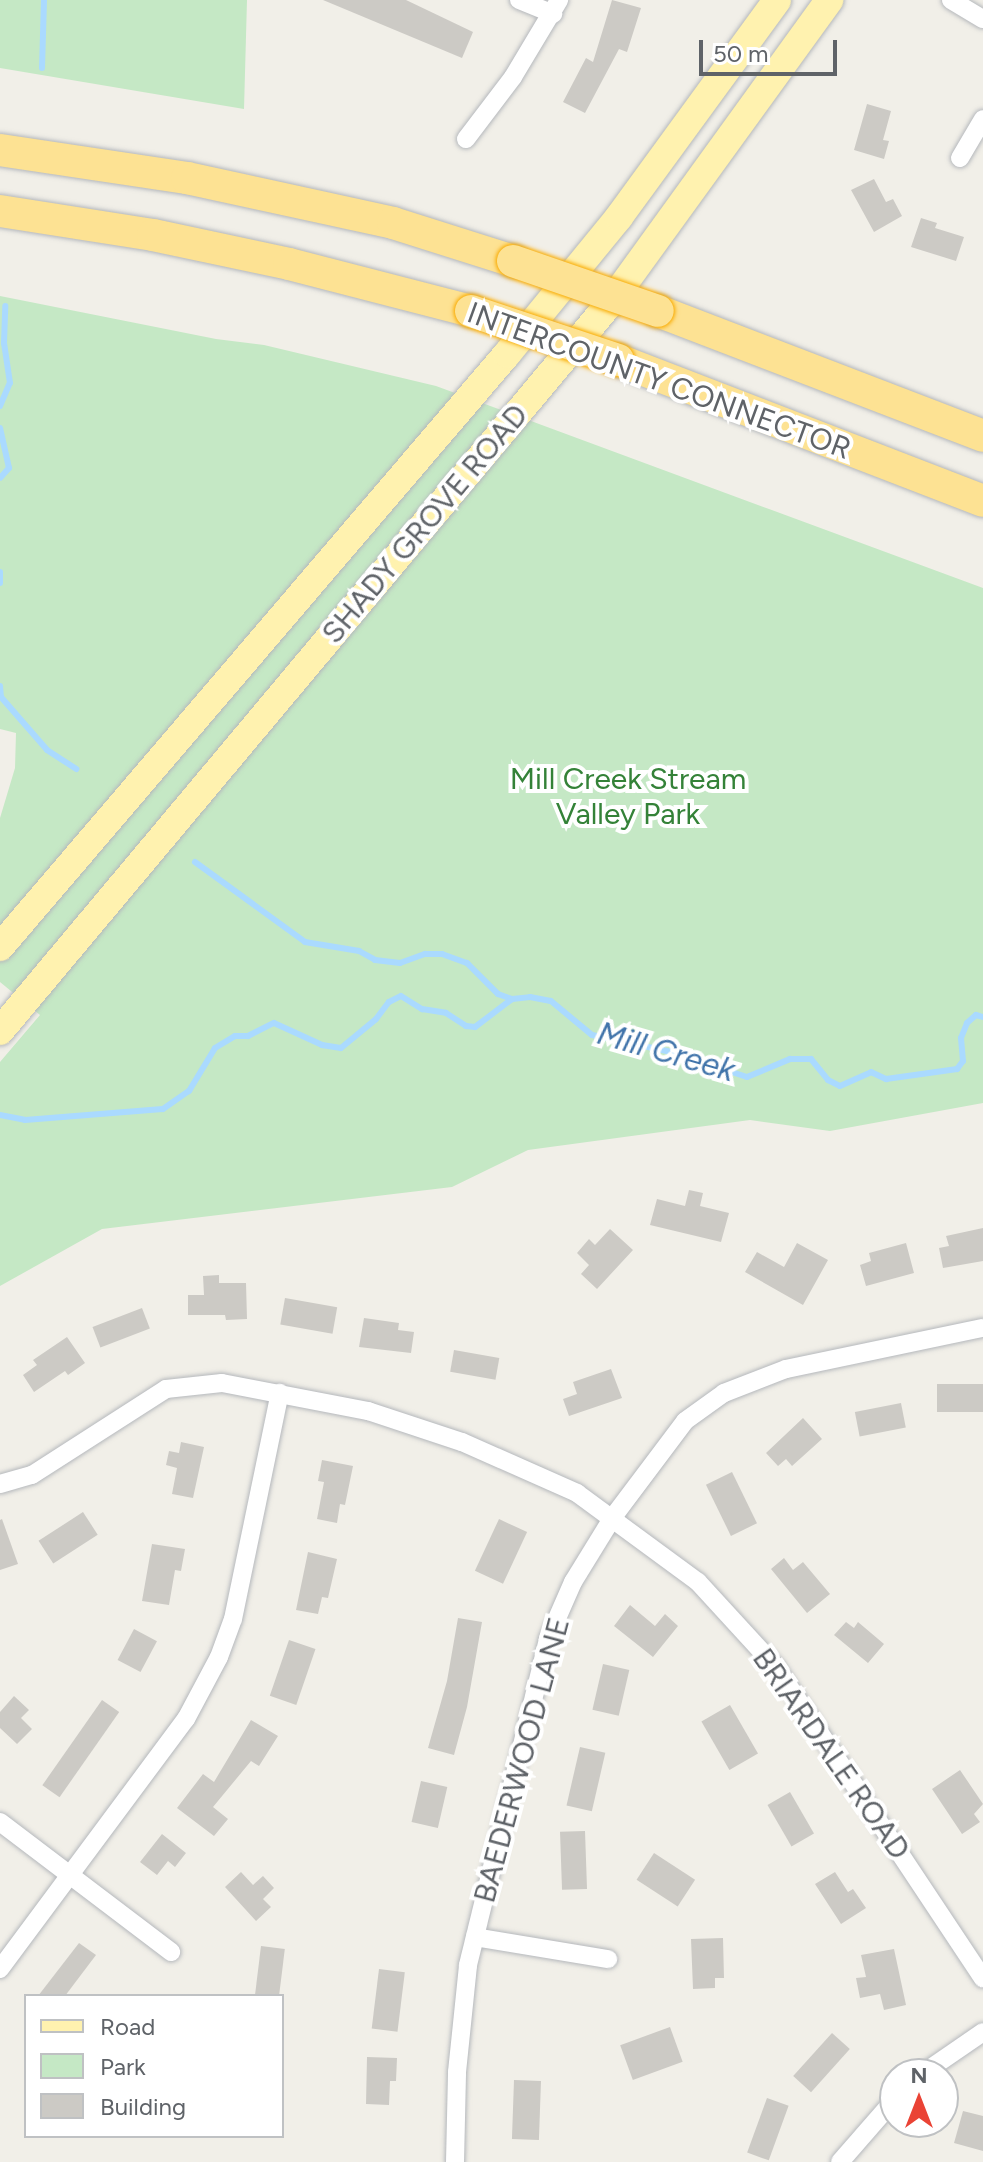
<!DOCTYPE html>
<style>
body{margin:0}
#map{position:relative;width:983px;height:2162px;overflow:hidden;background:#f1efe8;font-family:Figtree,sans-serif}
div>[style]{position:absolute}
[style*='--x']{left:calc(var(--x)*1px);top:calc(var(--y)*1px);width:calc(var(--w)*1px);rotate:calc(var(--a)*1deg)}
.green>*{inset:0;background:#c5e8c5}
.stream>*{height:6px;margin:-3px;padding:0 3px;transform-origin:3px;border-radius:3px;background:#aadaff}
.building>*{inset:0;background:#cccac5;transform-origin:0 0}
.roads{filter:drop-shadow(0 0 2px #b5b8bc) drop-shadow(0 0 2px #b5b8bc)}
.street>*{height:18px;margin:-9px;padding:0 9px;transform-origin:9px;border-radius:9px;background:#fff}
.primary>*{height:28px;margin:-14px;padding:0 14px;transform-origin:14px;border-radius:14px;background:#fff2af}
.highway>*{height:32px;margin:-16px;padding:0 16px;transform-origin:16px;border-radius:16px;background:#fde293}
.bridges{filter:drop-shadow(0 0 2px #f9ab00) drop-shadow(0 0 2px #f9ab00)}
.highway-bridge>*{height:32px;margin:-16px;padding:0 16px;transform-origin:16px;border-radius:16px;background:#fde293}
span{translate:-50% -50%;white-space:nowrap;text-align:center;line-height:1.15;-webkit-text-stroke:8px #fff;paint-order:stroke}
.street-label{font-size:30px;color:#5f6368}
.park-label{font-size:30px;color:#348238}
.water-label{font-size:32px;color:#4174aa;font-style:italic}
.legend{position:absolute;left:24px;top:1994px;width:260px;height:144px;box-sizing:border-box;background:#fff;border:2px solid #bfc1c3;margin:0;padding:10px 14px;list-style:none;font-size:24px;color:#5f6368}
.legend li{display:flex;align-items:center;gap:16px;height:40px}
.legend b{width:40px;border:2px solid #bfc1c3}
.north{position:absolute;left:879px;top:2058px;width:80px;height:80px;box-sizing:border-box;background:#fff;border:2px solid #bfc1c3;border-radius:50%;rotate:0deg;font-size:22px;font-weight:700;line-height:32px;text-align:center;color:#5f6368}
.north::after{content:'';display:block;margin:auto;width:28px;height:36px;background:#ea4335;clip-path:polygon(50% 0,100% 100%,50% 72%,0 100%)}
.scale{position:absolute;left:699px;top:40px;width:138px;height:36px;box-sizing:border-box;border:4px solid #5f6368;border-top:0;padding-left:10px;font-size:24px;line-height:28px;white-space:nowrap;color:#5f6368;-webkit-text-stroke:6px #fff;paint-order:stroke}
</style>
<div id="map">
<div class="green">
<div style="clip-path:polygon(0 0,247px 0,244px 109px,0 68px)"></div>
<div style="clip-path:polygon(0 296px,216px 339px,264px 345px,436px 386px,983px 588px,983px 1103px,830px 1131px,750px 1120px,528px 1150px,452px 1187px,102px 1229px,0 1286px,0 1062px,40px 1015px,0 982px,0 818px,15px 768px,16px 733px,0 729px)"></div>
</div>
<div class="stream">
<div style="--x:42;--y:68;--w:68;--a:-88.3"></div>
<div style="--x:0;--y:406;--w:25;--a:-67"></div>
<div style="--x:10;--y:383;--w:40;--a:-98.5"></div>
<div style="--x:4;--y:343;--w:37;--a:-88"></div>
<div style="--x:0;--y:428;--w:41;--a:77.3"></div>
<div style="--x:9;--y:468;--w:13;--a:132"></div>
<div style="--x:0;--y:572;--w:11;--a:90"></div>
<div style="--x:0;--y:686;--w:11;--a:85"></div>
<div style="--x:1;--y:697;--w:70;--a:49"></div>
<div style="--x:47;--y:750;--w:35;--a:33"></div>
<div style="--x:195;--y:862;--w:136;--a:36"></div>
<div style="--x:305;--y:942;--w:55;--a:9.5"></div>
<div style="--x:359;--y:951;--w:18;--a:29"></div>
<div style="--x:375;--y:960;--w:25;--a:7"></div>
<div style="--x:400;--y:963;--w:27;--a:-20"></div>
<div style="--x:425;--y:954;--w:17;--a:0"></div>
<div style="--x:442;--y:954;--w:27;--a:20"></div>
<div style="--x:467;--y:963;--w:44;--a:45"></div>
<div style="--x:498;--y:994;--w:15;--a:20"></div>
<div style="--x:512;--y:999;--w:18;--a:-6"></div>
<div style="--x:530;--y:997;--w:21;--a:11"></div>
<div style="--x:551;--y:1001;--w:53;--a:39.7"></div>
<div style="--x:592;--y:1035;--w:81;--a:12.1"></div>
<div style="--x:671;--y:1052;--w:80;--a:18.2"></div>
<div style="--x:747;--y:1077;--w:47;--a:-22.7"></div>
<div style="--x:790;--y:1059;--w:21;--a:0"></div>
<div style="--x:811;--y:1059;--w:27;--a:51"></div>
<div style="--x:828;--y:1080;--w:13;--a:27"></div>
<div style="--x:840;--y:1086;--w:34;--a:-24"></div>
<div style="--x:871;--y:1072;--w:17;--a:25"></div>
<div style="--x:886;--y:1079;--w:72;--a:-8"></div>
<div style="--x:957;--y:1069;--w:10;--a:-53"></div>
<div style="--x:963;--y:1061;--w:23;--a:-95"></div>
<div style="--x:961;--y:1038;--w:16;--a:-68"></div>
<div style="--x:967;--y:1023;--w:12;--a:-42"></div>
<div style="--x:976;--y:1015;--w:7;--a:16"></div>
<div style="--x:0;--y:1115;--w:25;--a:11"></div>
<div style="--x:25;--y:1120;--w:138;--a:-4.6"></div>
<div style="--x:163;--y:1109;--w:32;--a:-35"></div>
<div style="--x:189;--y:1091;--w:50;--a:-58.8"></div>
<div style="--x:215;--y:1048;--w:23;--a:-31"></div>
<div style="--x:235;--y:1036;--w:13;--a:0"></div>
<div style="--x:248;--y:1036;--w:29;--a:-27"></div>
<div style="--x:274;--y:1023;--w:53;--a:24.6"></div>
<div style="--x:322;--y:1045;--w:19;--a:9"></div>
<div style="--x:341;--y:1048;--w:45;--a:-39.6"></div>
<div style="--x:376;--y:1019;--w:21;--a:-53"></div>
<div style="--x:389;--y:1002;--w:13;--a:-27"></div>
<div style="--x:401;--y:996;--w:25;--a:32"></div>
<div style="--x:422;--y:1009;--w:24;--a:9"></div>
<div style="--x:446;--y:1013;--w:24;--a:33"></div>
<div style="--x:466;--y:1026;--w:9;--a:6"></div>
<div style="--x:475;--y:1027;--w:46;--a:-37.1"></div>
</div>
<div class="building">
<div style="clip-path:polygon(323px 0,406px 0,473px 32px,462px 58px)"></div>
<div style="clip-path:polygon(612px 0,641px 8px,627px 52px,619px 49px,585px 113px,563px 102px,586px 58px,593px 62px)"></div>
<div style="clip-path:polygon(867px 104px,891px 111px,883px 140px,889px 141px,884px 159px,854px 150px)"></div>
<div style="clip-path:polygon(874px 179px,886px 202px,893px 199px,902px 216px,874px 232px,851px 190px)"></div>
<div style="clip-path:polygon(921px 218px,937px 223px,935px 228px,964px 237px,956px 261px,911px 247px)"></div>
<div style="clip-path:polygon(689px 1190px,703px 1193px,700px 1206px,729px 1213px,721px 1242px,650px 1225px,657px 1199px,685px 1206px)"></div>
<div style="clip-path:polygon(983px 1228px,983px 1261px,943px 1268px,939px 1248px,949px 1246px,946px 1236px)"></div>
<div style="clip-path:polygon(610px 1229px,633px 1250px,597px 1289px,581px 1274px,589px 1265px,577px 1253px,589px 1239px,595px 1245px)"></div>
<div style="clip-path:polygon(797px 1243px,828px 1260px,803px 1305px,745px 1272px,757px 1252px,784px 1267px)"></div>
<div style="clip-path:polygon(906px 1243px,914px 1273px,866px 1286px,860px 1265px,871px 1261px,869px 1253px)"></div>
<div style="clip-path:polygon(219px 1275px,219px 1283px,246px 1283px,247px 1319px,226px 1320px,225px 1315px,188px 1315px,188px 1295px,204px 1295px,203px 1276px)"></div>
<div style="left:285px;top:1298px;width:53px;height:27px;rotate:10deg"></div>
<div style="left:142px;top:1308px;width:22px;height:53px;rotate:69deg"></div>
<div style="clip-path:polygon(364px 1318px,399px 1323px,398px 1330px,414px 1332px,411px 1353px,359px 1347px)"></div>
<div style="clip-path:polygon(67px 1337px,85px 1363px,68px 1375px,65px 1371px,34px 1392px,23px 1375px,37px 1365px,33px 1360px)"></div>
<div style="left:454px;top:1350px;width:46px;height:22px;rotate:10deg"></div>
<div style="clip-path:polygon(611px 1369px,622px 1398px,569px 1416px,563px 1399px,577px 1394px,573px 1382px)"></div>
<div style="left:983px;top:1384px;width:28px;height:46px;rotate:90deg"></div>
<div style="left:901px;top:1403px;width:25px;height:47px;rotate:79deg"></div>
<div style="clip-path:polygon(803px 1418px,822px 1439px,792px 1466px,786px 1459px,778px 1466px,766px 1453px)"></div>
<div style="clip-path:polygon(181px 1442px,204px 1447px,193px 1498px,172px 1494px,177px 1468px,166px 1465px,169px 1451px,179px 1453px)"></div>
<div style="clip-path:polygon(322px 1460px,353px 1466px,345px 1505px,340px 1504px,337px 1523px,317px 1519px,324px 1482px,318px 1481px)"></div>
<div style="left:732px;top:1472px;width:57px;height:29px;rotate:64deg"></div>
<div style="left:83px;top:1512px;width:27px;height:53px;rotate:57deg"></div>
<div style="clip-path:polygon(2px 1519px,18px 1564px,0 1570px,0 1520px)"></div>
<div style="left:499px;top:1519px;width:31px;height:57px;rotate:25deg"></div>
<div style="clip-path:polygon(152px 1544px,185px 1549px,181px 1571px,175px 1570px,169px 1605px,142px 1601px)"></div>
<div style="clip-path:polygon(308px 1552px,337px 1559px,328px 1598px,322px 1597px,318px 1614px,296px 1610px)"></div>
<div style="clip-path:polygon(784px 1558px,793px 1570px,803px 1562px,830px 1594px,807px 1613px,771px 1569px)"></div>
<div style="clip-path:polygon(630px 1605px,655px 1626px,665px 1614px,678px 1626px,653px 1657px,614px 1626px)"></div>
<div style="clip-path:polygon(458px 1618px,482px 1622px,467px 1707px,454px 1755px,428px 1748px,447px 1681px)"></div>
<div style="clip-path:polygon(846px 1622px,854px 1628px,858px 1622px,884px 1644px,868px 1663px,834px 1635px)"></div>
<div style="left:134px;top:1629px;width:26px;height:35px;rotate:28deg"></div>
<div style="left:289px;top:1640px;width:28px;height:59px;rotate:19deg"></div>
<div style="left:603px;top:1664px;width:27px;height:47px;rotate:13deg"></div>
<div style="clip-path:polygon(14px 1696px,29px 1710px,21px 1718px,32px 1729px,17px 1744px,0 1728px,0 1712px)"></div>
<div style="left:102px;top:1700px;width:21px;height:104px;rotate:35deg"></div>
<div style="left:730px;top:1705px;width:56px;height:33px;rotate:60deg"></div>
<div style="clip-path:polygon(251px 1720px,278px 1736px,259px 1766px,251px 1761px,213px 1807px,228px 1819px,214px 1836px,177px 1808px,203px 1774px,214px 1782px)"></div>
<div style="left:580px;top:1747px;width:26px;height:60px;rotate:13deg"></div>
<div style="clip-path:polygon(960px 1770px,983px 1804px,974px 1814px,980px 1822px,962px 1834px,932px 1789px)"></div>
<div style="left:421px;top:1781px;width:27px;height:42px;rotate:13deg"></div>
<div style="left:790px;top:1792px;width:48px;height:26px;rotate:60deg"></div>
<div style="left:585px;top:1831px;width:58px;height:25px;rotate:88deg"></div>
<div style="clip-path:polygon(162px 1834px,186px 1853px,175px 1867px,168px 1861px,157px 1875px,140px 1862px)"></div>
<div style="left:654px;top:1853px;width:49px;height:32px;rotate:33deg"></div>
<div style="clip-path:polygon(241px 1872px,253px 1885px,263px 1876px,274px 1888px,263px 1899px,271px 1907px,256px 1921px,225px 1887px)"></div>
<div style="clip-path:polygon(835px 1872px,848px 1892px,853px 1889px,866px 1908px,841px 1924px,815px 1884px)"></div>
<div style="clip-path:polygon(723px 1938px,724px 1978px,715px 1978px,715px 1988px,693px 1989px,691px 1939px)"></div>
<div style="clip-path:polygon(79px 1943px,96px 1955px,65px 1996px,38px 1996px)"></div>
<div style="left:261px;top:1946px;width:24px;height:50px;rotate:7deg"></div>
<div style="clip-path:polygon(894px 1949px,906px 2005px,884px 2010px,880px 1994px,860px 1998px,856px 1978px,866px 1977px,861px 1955px)"></div>
<div style="left:379px;top:1969px;width:26px;height:60px;rotate:7deg"></div>
<div style="left:670px;top:2027px;width:37px;height:53px;rotate:70deg"></div>
<div style="left:832px;top:2033px;width:24px;height:58px;rotate:42deg"></div>
<div style="clip-path:polygon(367px 2057px,397px 2058px,396px 2081px,390px 2081px,389px 2105px,366px 2104px)"></div>
<div style="left:514px;top:2080px;width:27px;height:59px;rotate:2deg"></div>
<div style="left:767px;top:2098px;width:23px;height:58px;rotate:20deg"></div>
<div style="clip-path:polygon(963px 2111px,983px 2116px,983px 2151px,954px 2143px)"></div>
</div>
<div class="roads">
<div class="street">
<div style="--x:519;--y:0;--w:37;--a:22"></div>
<div style="--x:951;--y:0;--w:37;--a:31"></div>
<div style="--x:466;--y:139;--w:78;--a:-52.8"></div>
<div style="--x:513;--y:77;--w:90;--a:-59.1"></div>
<div style="--x:960;--y:158;--w:45;--a:-59.5"></div>
<div style="--x:0;--y:1484;--w:33;--a:-16"></div>
<div style="--x:32;--y:1475;--w:159;--a:-32.7"></div>
<div style="--x:166;--y:1389;--w:56;--a:-6.1"></div>
<div style="--x:222;--y:1383;--w:149;--a:10.9"></div>
<div style="--x:368;--y:1411;--w:99;--a:18.3"></div>
<div style="--x:462;--y:1442;--w:126;--a:23.9"></div>
<div style="--x:577;--y:1493;--w:150;--a:36.3"></div>
<div style="--x:698;--y:1582;--w:115;--a:47.5"></div>
<div style="--x:776;--y:1667;--w:374;--a:56.4"></div>
<div style="--x:0;--y:1822;--w:215;--a:37.2"></div>
<div style="--x:475;--y:1937;--w:135;--a:9.4"></div>
<div style="--x:0;--y:1969;--w:312;--a:-53.4"></div>
<div style="--x:186;--y:1719;--w:70;--a:-62"></div>
<div style="--x:219;--y:1657;--w:40;--a:-69.8"></div>
<div style="--x:233;--y:1619;--w:231;--a:-78.3"></div>
<div style="--x:922;--y:2074;--w:74;--a:-34.5"></div>
<div style="--x:455;--y:2162;--w:90;--a:-88.7"></div>
<div style="--x:457;--y:2072;--w:108;--a:-84.1"></div>
<div style="--x:468;--y:1965;--w:336;--a:-76.2"></div>
<div style="--x:548;--y:1639;--w:62;--a:-66.3"></div>
<div style="--x:573;--y:1582;--w:76;--a:-58.4"></div>
<div style="--x:613;--y:1517;--w:120;--a:-53.1"></div>
<div style="--x:685;--y:1421;--w:48;--a:-35.7"></div>
<div style="--x:724;--y:1393;--w:66;--a:-21.2"></div>
<div style="--x:786;--y:1369;--w:201;--a:-11.8"></div>
<div style="--x:840;--y:2162;--w:84;--a:-48.9"></div>
</div>
<div class="primary">
<div style="--x:0;--y:947;--w:780;--a:-49.47"></div>
<div style="--x:507;--y:354;--w:177;--a:-50.7"></div>
<div style="--x:619;--y:217;--w:268;--a:-53.9"></div>
<div style="--x:0;--y:1031;--w:950;--a:-50.04"></div>
<div style="--x:610;--y:303;--w:374;--a:-54.1"></div>
</div>
<div class="highway">
<div style="--x:0;--y:150;--w:189;--a:8.5"></div>
<div style="--x:187;--y:178;--w:211;--a:12.3"></div>
<div style="--x:393;--y:223;--w:126;--a:17.6"></div>
<div style="--x:0;--y:211;--w:155;--a:8.9"></div>
<div style="--x:153;--y:235;--w:139;--a:12"></div>
<div style="--x:289;--y:264;--w:188;--a:14.5"></div>
<div style="--x:658;--y:311;--w:348;--a:21"></div>
<div style="--x:618;--y:360;--w:391;--a:21.1"></div>
</div>
</div>
<div class="bridges">
<div class="highway-bridge">
<div style="--x:513;--y:261;--w:153;--a:19"></div>
<div style="--x:471;--y:311;--w:155;--a:18.4"></div>
</div>
</div>
<div class="street-label">
<span style="left:659px;top:381px;rotate:20deg">INTERCOUNTY CONNECTOR</span>
<span style="left:425px;top:524px;rotate:-50deg">SHADY GROVE ROAD</span>
<span style="left:831px;top:1754px;rotate:55deg">BRIARDALE ROAD</span>
<span style="left:522px;top:1760px;rotate:-75deg">BAEDERWOOD LANE</span>
</div>
<div class="park-label">
<span style="left:628px;top:796px">Mill Creek Stream<br>Valley Park</span>
</div>
<div class="water-label">
<span style="left:666px;top:1052px;rotate:16deg">Mill Creek</span>
</div>
<ul class="legend">
<li><b style="height:10px;background:#fff2af"></b>Road</li>
<li><b style="height:22px;background:#c5e8c5"></b>Park</li>
<li><b style="height:22px;background:#cccac5"></b>Building</li>
</ul>
<div class="north">N</div>
<div class="scale">50 m</div>
</div>
